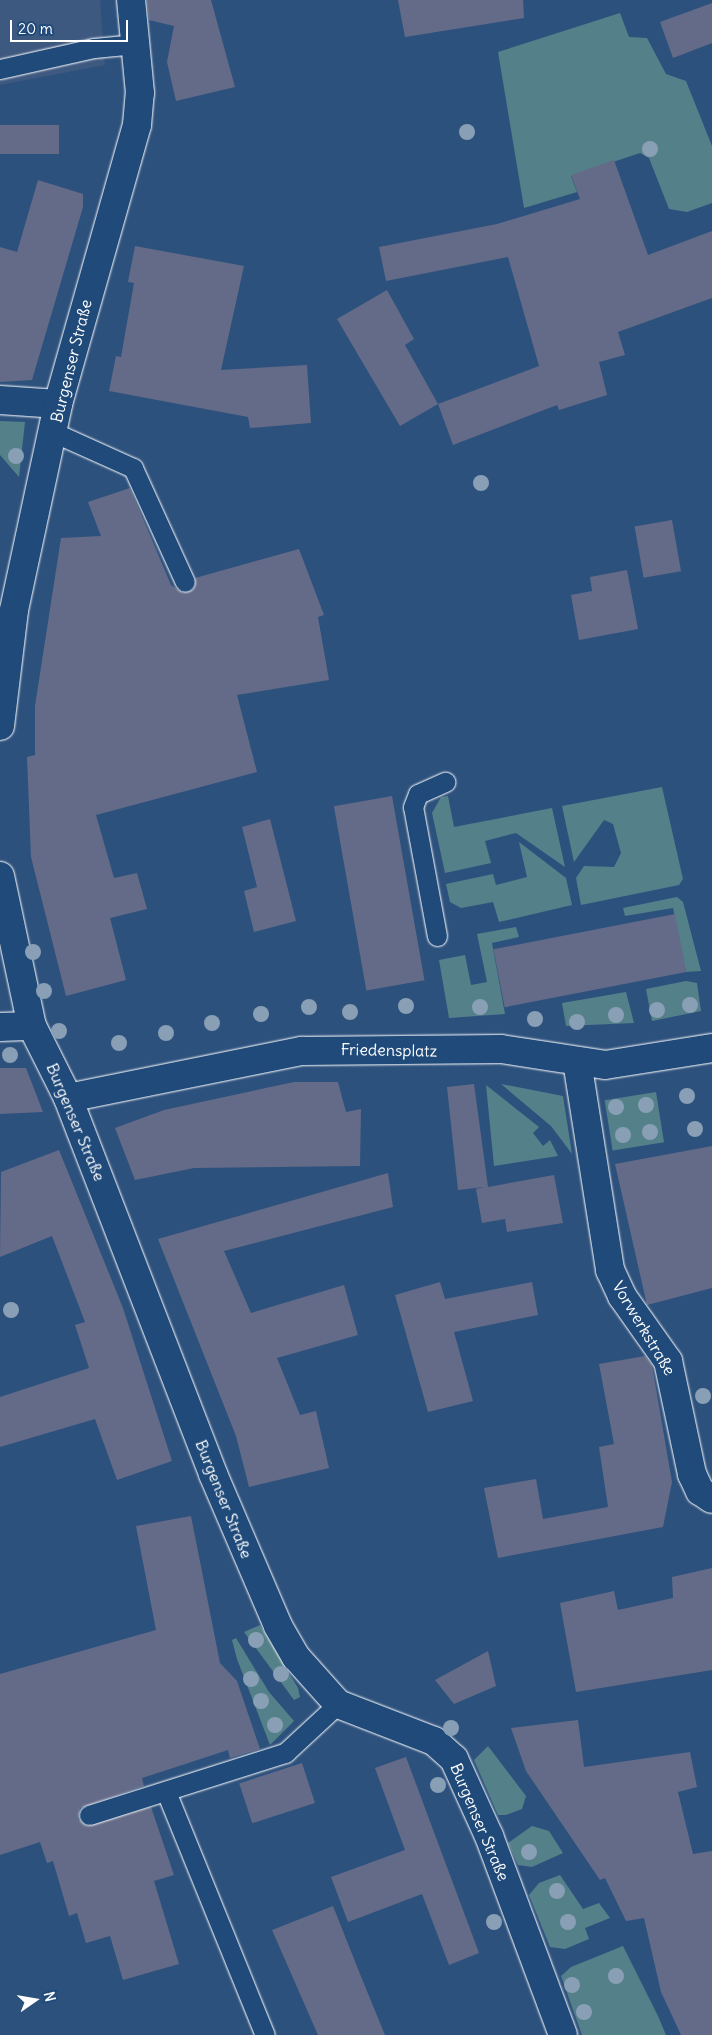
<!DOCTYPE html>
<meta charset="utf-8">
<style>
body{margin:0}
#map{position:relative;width:712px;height:2035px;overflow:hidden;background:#2d517d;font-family:Delius,sans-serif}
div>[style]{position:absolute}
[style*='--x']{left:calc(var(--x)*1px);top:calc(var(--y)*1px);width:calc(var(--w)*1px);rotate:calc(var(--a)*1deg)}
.built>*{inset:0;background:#3e5980}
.green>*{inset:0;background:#548089;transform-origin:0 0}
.building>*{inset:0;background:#646b88;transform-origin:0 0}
.roads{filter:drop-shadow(0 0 1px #fff) drop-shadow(0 0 1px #fff)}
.service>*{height:19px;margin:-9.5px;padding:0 9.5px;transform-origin:9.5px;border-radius:9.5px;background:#1f4a7a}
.minor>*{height:28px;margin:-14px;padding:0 14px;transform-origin:14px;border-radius:14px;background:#1f4a7a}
.trees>*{width:16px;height:16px;margin:-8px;border-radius:50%;background:#899fb5}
span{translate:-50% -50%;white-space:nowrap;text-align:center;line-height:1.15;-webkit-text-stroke:4.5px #1f4a7a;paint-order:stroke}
.street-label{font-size:16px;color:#fff}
.north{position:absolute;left:10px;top:1975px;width:50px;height:50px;-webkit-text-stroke:4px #1f4a7a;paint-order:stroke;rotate:77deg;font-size:14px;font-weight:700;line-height:20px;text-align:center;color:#fff}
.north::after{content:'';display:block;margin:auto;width:18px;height:22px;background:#fff;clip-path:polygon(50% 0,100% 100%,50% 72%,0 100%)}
.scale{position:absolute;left:10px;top:20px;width:118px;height:22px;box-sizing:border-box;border:2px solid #fff;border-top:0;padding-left:6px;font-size:15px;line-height:18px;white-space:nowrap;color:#fff;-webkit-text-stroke:4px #1f4a7a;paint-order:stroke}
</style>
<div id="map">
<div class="built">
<div style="clip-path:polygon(0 0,100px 0,105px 65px,0 85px)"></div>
</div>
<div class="green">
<div style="clip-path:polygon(620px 13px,629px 37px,647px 38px,666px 74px,686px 81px,712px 146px,712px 203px,687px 212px,669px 209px,649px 158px,640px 153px,571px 176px,577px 192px,524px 208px,498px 52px)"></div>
<div style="clip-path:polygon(0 421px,25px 422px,19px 477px,0 455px)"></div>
<div style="clip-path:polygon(662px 787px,683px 879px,679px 885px,581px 905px,576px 878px,584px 866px,614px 867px,621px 853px,613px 824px,604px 820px,574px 862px,562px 806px)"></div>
<div style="clip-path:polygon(448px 796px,454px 827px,552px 808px,565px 867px,516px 833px,485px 841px,491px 863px,445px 873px,432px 813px,441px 797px)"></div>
<div style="clip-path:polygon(519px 842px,566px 878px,572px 905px,499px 922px,493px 902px,461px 908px,450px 902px,446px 884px,493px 874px,496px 885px,527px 877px)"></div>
<div style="clip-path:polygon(677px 897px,683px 902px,701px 971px,686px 972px,673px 908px,625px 916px,623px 908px)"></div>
<div style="clip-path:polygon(516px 927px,519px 937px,492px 943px,505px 1014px,449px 1018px,439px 960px,465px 955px,471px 985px,487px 982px,477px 934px)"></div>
<div style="clip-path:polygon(686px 981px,697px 983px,701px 1011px,652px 1021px,646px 989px)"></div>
<div style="clip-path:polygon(626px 992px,634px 1023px,566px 1026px,562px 1003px)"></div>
<div style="clip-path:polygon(501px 1084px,563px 1096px,572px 1154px,551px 1126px)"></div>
<div style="clip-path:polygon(486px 1085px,539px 1127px,533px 1133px,543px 1146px,550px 1140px,558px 1156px,494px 1166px)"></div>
<div style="left:656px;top:1092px;width:51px;height:52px;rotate:81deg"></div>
<div style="clip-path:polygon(260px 1625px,298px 1688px,300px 1697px,294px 1700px,244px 1632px)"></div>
<div style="clip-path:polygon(236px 1638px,269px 1692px,294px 1721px,270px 1745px,237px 1659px,232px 1640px)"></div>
<div style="clip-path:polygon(488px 1746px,526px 1796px,522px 1809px,506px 1815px,498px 1815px,474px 1760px)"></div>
<div style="clip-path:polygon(532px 1826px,549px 1831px,563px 1853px,532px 1867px,518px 1865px,508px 1843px)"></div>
<div style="clip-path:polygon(560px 1875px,583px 1909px,599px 1903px,610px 1918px,585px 1928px,589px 1939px,565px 1949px,550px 1947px,529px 1895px,539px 1883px)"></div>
<div style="clip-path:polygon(623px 1946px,658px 2016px,666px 2035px,582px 2035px,561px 1976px,571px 1967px)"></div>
</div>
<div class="building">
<div style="clip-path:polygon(147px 0,211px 0,235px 87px,176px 101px,167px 62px,174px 26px,149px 20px)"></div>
<div style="clip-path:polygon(398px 0,523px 0,524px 18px,405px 37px)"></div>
<div style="clip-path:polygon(712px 3px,712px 43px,673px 58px,660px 22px)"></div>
<div style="left:0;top:125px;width:59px;height:29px"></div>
<div style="clip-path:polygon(614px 160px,648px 255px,712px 231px,712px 298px,618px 332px,625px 355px,599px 362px,607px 395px,559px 410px,557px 405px,453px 445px,438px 404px,539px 366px,508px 257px,386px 281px,379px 247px,497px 224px,580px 199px,571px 175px)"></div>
<div style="clip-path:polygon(38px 180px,83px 194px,83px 207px,32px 380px,0 382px,0 247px,17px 252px)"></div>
<div style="clip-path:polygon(135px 246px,244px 266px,221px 370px,307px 365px,311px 423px,250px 428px,248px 417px,109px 391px,116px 356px,121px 357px,134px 283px,128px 282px)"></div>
<div style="clip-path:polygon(387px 290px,414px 339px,405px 345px,438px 404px,400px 426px,337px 319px)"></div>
<div style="clip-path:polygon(130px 488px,171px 585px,183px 593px,194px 589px,195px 578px,299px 549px,324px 615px,318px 617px,329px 680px,237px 695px,257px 772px,96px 815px,114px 878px,137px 873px,147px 909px,110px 918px,126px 980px,66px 996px,31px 857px,27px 757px,35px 755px,35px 706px,61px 538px,101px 536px,88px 502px)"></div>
<div style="left:672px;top:520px;width:52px;height:38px;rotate:80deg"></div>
<div style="clip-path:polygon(627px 570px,638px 629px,579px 640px,571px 595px,592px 591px,590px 577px)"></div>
<div style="left:392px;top:796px;width:187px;height:59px;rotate:80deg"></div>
<div style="clip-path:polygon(270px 819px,296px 921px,254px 932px,244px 891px,257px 887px,242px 827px)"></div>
<div style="left:675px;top:914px;width:59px;height:185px;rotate:79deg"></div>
<div style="clip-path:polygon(0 1068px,26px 1068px,43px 1112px,0 1114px)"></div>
<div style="clip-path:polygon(294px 1082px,338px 1082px,346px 1112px,361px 1109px,360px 1166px,194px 1168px,135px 1180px,115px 1128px,164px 1110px)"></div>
<div style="clip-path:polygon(474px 1084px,488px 1187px,554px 1175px,563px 1223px,507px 1232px,505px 1219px,482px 1223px,476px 1189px,484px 1187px,458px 1190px,447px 1087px)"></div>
<div style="clip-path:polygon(712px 1146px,712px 1288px,647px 1305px,615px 1164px)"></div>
<div style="clip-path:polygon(59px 1150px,123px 1308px,172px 1461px,117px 1480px,95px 1419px,0 1447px,0 1397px,89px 1368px,75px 1325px,85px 1322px,52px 1236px,0 1257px,1px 1172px)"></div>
<div style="clip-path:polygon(388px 1173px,393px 1207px,224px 1251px,251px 1313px,344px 1285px,358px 1335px,277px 1358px,300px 1415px,316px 1411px,329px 1468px,249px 1487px,236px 1436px,158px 1239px)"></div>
<div style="clip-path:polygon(440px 1282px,445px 1299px,532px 1282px,538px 1315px,454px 1332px,473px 1401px,428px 1412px,395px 1295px)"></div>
<div style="clip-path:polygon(645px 1356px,652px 1365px,672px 1482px,663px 1527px,498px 1558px,484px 1488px,536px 1479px,543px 1519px,608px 1507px,599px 1447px,614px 1444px,599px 1364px)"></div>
<div style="clip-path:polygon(191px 1516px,220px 1663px,237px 1681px,260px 1749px,230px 1758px,228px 1750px,173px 1768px,142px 1778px,144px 1786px,80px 1808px,78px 1819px,87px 1826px,151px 1807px,174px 1875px,154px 1881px,179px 1964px,123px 1980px,110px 1936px,86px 1943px,77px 1913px,69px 1916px,53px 1861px,47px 1863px,40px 1842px,0 1855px,0 1674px,156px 1630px,136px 1526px)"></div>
<div style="clip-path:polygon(712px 1568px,712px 1670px,576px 1692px,560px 1603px,614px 1591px,618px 1610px,673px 1598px,672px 1577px)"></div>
<div style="clip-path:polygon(488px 1651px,496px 1686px,454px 1704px,435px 1680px)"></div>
<div style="clip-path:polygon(578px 1720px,584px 1767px,690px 1752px,697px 1787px,678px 1792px,693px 1854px,712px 1851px,712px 2035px,681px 2035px,661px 1992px,644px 1918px,626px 1921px,605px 1878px,600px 1880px,526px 1771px,511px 1728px)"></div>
<div style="clip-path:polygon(406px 1757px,479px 1953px,449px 1965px,422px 1894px,348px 1922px,331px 1877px,405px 1850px,375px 1768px)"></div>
<div style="left:302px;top:1763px;width:42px;height:66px;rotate:72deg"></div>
<div style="clip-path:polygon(333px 1906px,362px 1979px,385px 2035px,318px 2035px,272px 1930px)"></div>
</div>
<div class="roads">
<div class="service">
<div style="--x:0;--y:69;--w:96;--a:-12.6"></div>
<div style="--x:94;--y:48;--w:42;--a:-5.4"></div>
<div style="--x:53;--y:432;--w:88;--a:24.2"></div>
<div style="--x:133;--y:468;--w:125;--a:65.5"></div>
<div style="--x:437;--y:936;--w:131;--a:-100.5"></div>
<div style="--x:413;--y:807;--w:14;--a:-69"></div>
<div style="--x:418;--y:794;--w:30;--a:-24"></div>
<div style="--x:167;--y:1794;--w:260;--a:67.9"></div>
<div style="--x:89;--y:1815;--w:206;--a:-17.6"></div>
<div style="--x:285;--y:1753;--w:72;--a:-42.8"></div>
</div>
<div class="minor">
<div style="--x:0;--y:400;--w:58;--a:3.9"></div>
<div style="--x:0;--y:726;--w:117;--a:-83.1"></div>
<div style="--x:14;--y:610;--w:211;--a:-77.9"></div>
<div style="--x:58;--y:404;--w:290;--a:-74.2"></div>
<div style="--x:137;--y:125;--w:32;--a:-85"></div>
<div style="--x:140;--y:93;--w:93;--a:-95.5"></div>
<div style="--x:0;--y:876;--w:153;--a:78"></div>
<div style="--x:32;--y:1026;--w:80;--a:63.4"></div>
<div style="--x:68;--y:1098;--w:403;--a:68.9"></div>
<div style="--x:213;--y:1474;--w:165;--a:66.8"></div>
<div style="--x:278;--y:1626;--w:36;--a:60"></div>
<div style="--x:296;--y:1657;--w:63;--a:48.2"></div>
<div style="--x:338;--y:1704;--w:103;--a:21.1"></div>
<div style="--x:434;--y:1741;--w:27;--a:42"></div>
<div style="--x:454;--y:1759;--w:85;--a:65.6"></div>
<div style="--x:489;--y:1836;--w:212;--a:69.6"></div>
<div style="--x:0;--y:1027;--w:32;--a:-2"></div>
<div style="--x:577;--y:1061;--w:212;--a:81"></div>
<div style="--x:610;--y:1270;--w:29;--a:65"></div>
<div style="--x:622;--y:1296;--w:80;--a:54.7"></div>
<div style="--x:668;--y:1361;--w:116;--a:78"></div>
<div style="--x:692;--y:1474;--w:19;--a:65"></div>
<div style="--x:700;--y:1491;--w:14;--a:34"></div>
<div style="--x:68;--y:1098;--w:239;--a:-11.4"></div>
<div style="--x:302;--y:1051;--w:199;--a:-0.6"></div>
<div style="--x:501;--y:1049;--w:105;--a:8.7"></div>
<div style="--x:605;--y:1065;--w:108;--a:-9"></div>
</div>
</div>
<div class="trees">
<div style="left:467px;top:132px"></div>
<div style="left:650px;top:149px"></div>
<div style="left:16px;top:456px"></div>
<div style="left:481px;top:483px"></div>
<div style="left:33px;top:952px"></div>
<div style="left:44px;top:991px"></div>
<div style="left:690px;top:1005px"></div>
<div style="left:406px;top:1006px"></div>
<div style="left:309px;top:1007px"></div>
<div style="left:480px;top:1007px"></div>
<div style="left:657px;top:1010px"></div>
<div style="left:350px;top:1012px"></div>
<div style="left:261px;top:1014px"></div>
<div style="left:616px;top:1015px"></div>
<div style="left:535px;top:1019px"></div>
<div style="left:577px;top:1022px"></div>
<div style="left:212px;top:1023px"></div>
<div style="left:59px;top:1031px"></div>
<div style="left:166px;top:1033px"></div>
<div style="left:119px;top:1043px"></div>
<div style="left:10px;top:1055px"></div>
<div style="left:687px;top:1096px"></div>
<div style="left:646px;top:1105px"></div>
<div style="left:616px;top:1107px"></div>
<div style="left:695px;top:1129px"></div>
<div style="left:650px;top:1132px"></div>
<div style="left:623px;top:1135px"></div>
<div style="left:11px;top:1310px"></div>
<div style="left:703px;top:1396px"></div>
<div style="left:256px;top:1640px"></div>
<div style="left:281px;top:1674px"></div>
<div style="left:251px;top:1679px"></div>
<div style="left:261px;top:1701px"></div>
<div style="left:275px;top:1725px"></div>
<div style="left:451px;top:1728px"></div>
<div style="left:438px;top:1785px"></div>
<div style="left:529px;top:1852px"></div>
<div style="left:557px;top:1891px"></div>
<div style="left:494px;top:1922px"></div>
<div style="left:568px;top:1922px"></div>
<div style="left:616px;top:1976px"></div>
<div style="left:572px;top:1985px"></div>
<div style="left:584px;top:2012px"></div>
</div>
<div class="street-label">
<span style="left:71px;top:361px;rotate:-76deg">Burgenser Straße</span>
<span style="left:389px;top:1050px;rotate:1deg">Friedensplatz</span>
<span style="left:76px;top:1122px;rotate:67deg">Burgenser Straße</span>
<span style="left:644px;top:1328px;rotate:59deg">Vorwerkstraße</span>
<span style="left:224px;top:1499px;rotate:68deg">Burgenser Straße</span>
<span style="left:480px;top:1822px;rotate:67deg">Burgenser Straße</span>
</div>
<div class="north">N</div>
<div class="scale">20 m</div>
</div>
